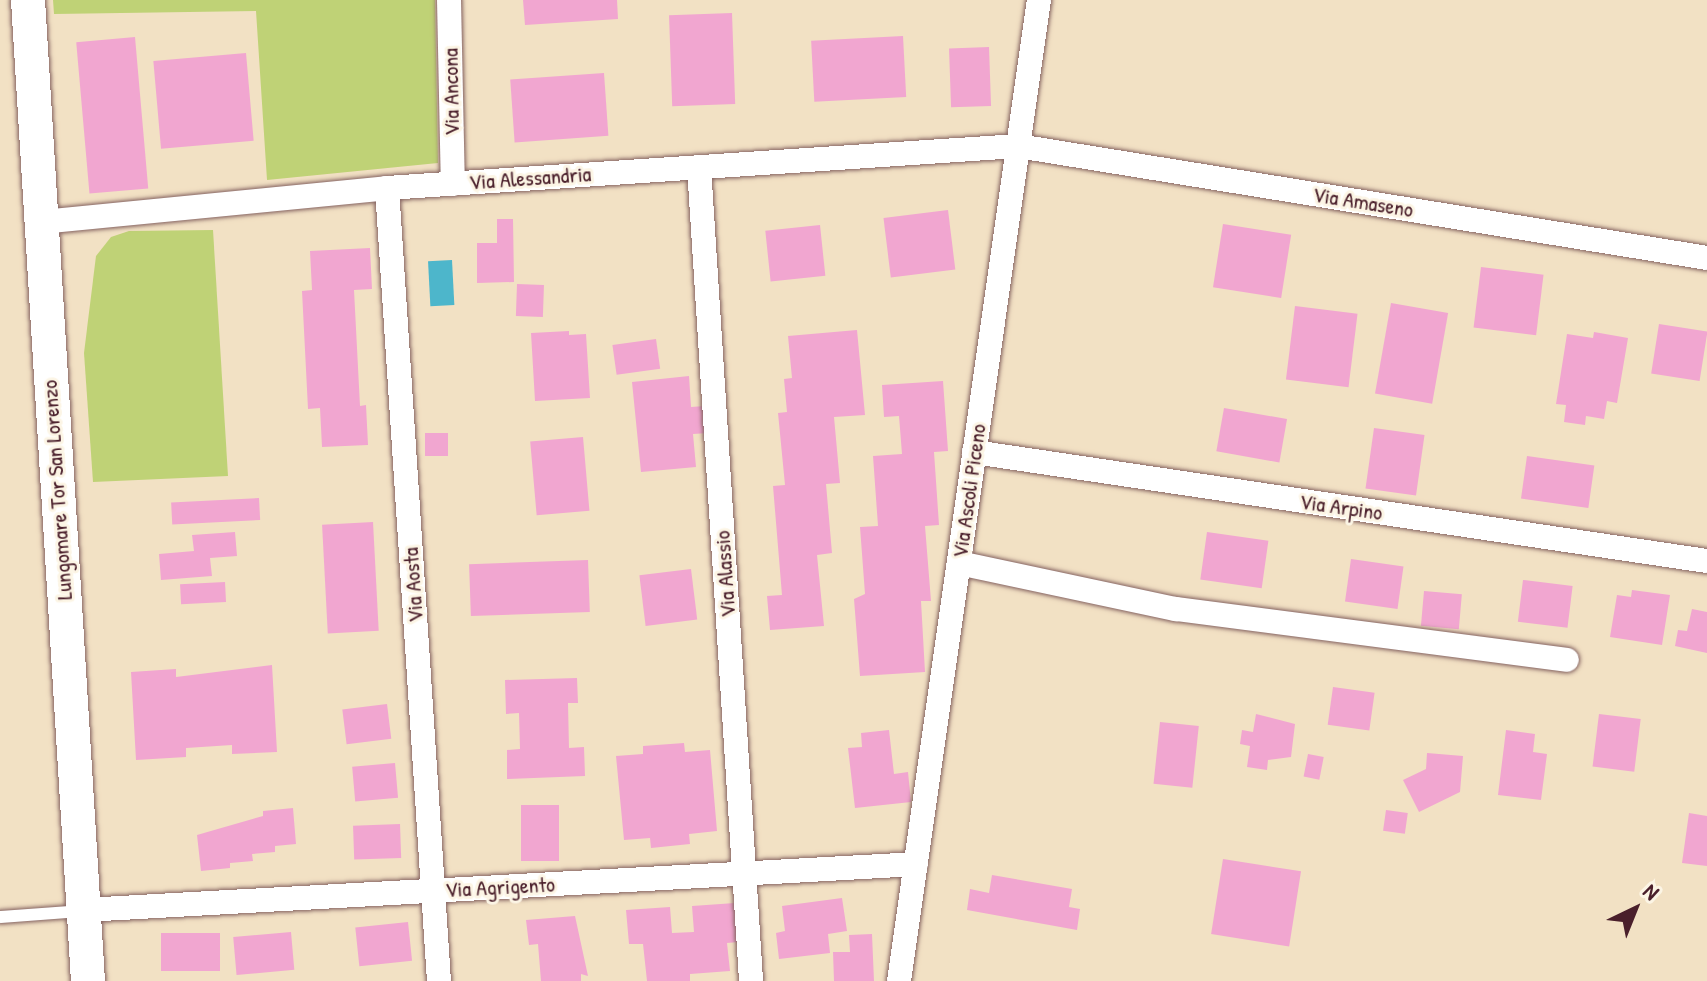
<!DOCTYPE html>
<style>
body{margin:0}
#map{position:relative;width:1707px;height:981px;overflow:hidden;background:#f2e1c4;font-family:"Patrick Hand",sans-serif}
div>[style]{position:absolute}
[style*='--x']{left:calc(var(--x)*1px);top:calc(var(--y)*1px);width:calc(var(--w)*1px);rotate:calc(var(--a)*1deg)}
.green>*{inset:0;background:#bfd276}
.water>*{inset:0;background:#4db6cb;transform-origin:0 0}
.building>*{inset:0;background:#f1a6d0;transform-origin:0 0}
.roads{filter:drop-shadow(0 0 2px #856361) drop-shadow(0 0 2px #856361)}
.lane>*{height:12px;margin:-6px;padding:0 6px;transform-origin:6px;border-radius:6px;background:#fff}
.street>*{height:24px;margin:-12px;padding:0 12px;transform-origin:12px;border-radius:12px;background:#fff}
.secondary>*{height:34px;margin:-17px;padding:0 17px;transform-origin:17px;border-radius:17px;background:#fff}
span{translate:-50% -50%;white-space:nowrap;text-align:center;line-height:1.15;-webkit-text-stroke:6px #fcf5e5;paint-order:stroke}
.street-label{font-size:22px;color:#4a1f2b}
.north{position:absolute;left:1595px;top:869px;width:80px;height:80px;-webkit-text-stroke:6px #fcf5e5;paint-order:stroke;rotate:43deg;font-size:22px;font-weight:700;line-height:32px;text-align:center;color:#4a1f2b}
.north::after{content:'';display:block;margin:auto;width:28px;height:36px;background:#4a1f2b;clip-path:polygon(50% 0,100% 100%,50% 72%,0 100%)}
</style>
<div id="map">
<div class="green">
<div style="clip-path:polygon(53px 0,435px 0,438px 163px,267px 180px,256px 11px,54px 14px)"></div>
<div style="clip-path:polygon(213px 230px,228px 476px,93px 482px,84px 353px,96px 256px,111px 237px,129px 231px)"></div>
</div>
<div class="water">
<div style="left:452px;top:260px;width:45px;height:24px;rotate:87deg"></div>
</div>
<div class="building">
<div style="clip-path:polygon(523px 0,617px 0,618px 19px,525px 25px)"></div>
<div style="left:732px;top:13px;width:91px;height:63px;rotate:88deg"></div>
<div style="left:903px;top:36px;width:61px;height:92px;rotate:87deg"></div>
<div style="left:135px;top:37px;width:152px;height:59px;rotate:85deg"></div>
<div style="left:989px;top:47px;width:59px;height:40px;rotate:88deg"></div>
<div style="left:246px;top:53px;width:88px;height:93px;rotate:85deg"></div>
<div style="left:604px;top:73px;width:63px;height:94px;rotate:86deg"></div>
<div style="left:948px;top:210px;width:60px;height:65px;rotate:83deg"></div>
<div style="clip-path:polygon(497px 219px,513px 219px,514px 282px,477px 283px,477px 243px,497px 243px)"></div>
<div style="left:1223px;top:224px;width:69px;height:64px;rotate:9deg"></div>
<div style="left:820px;top:225px;width:51px;height:55px;rotate:84deg"></div>
<div style="clip-path:polygon(370px 248px,372px 289px,354px 290px,360px 406px,366px 405px,368px 445px,322px 447px,320px 408px,308px 409px,302px 291px,312px 290px,310px 251px)"></div>
<div style="left:1481px;top:267px;width:63px;height:61px;rotate:7deg"></div>
<div style="left:517px;top:284px;width:27px;height:32px;rotate:2deg"></div>
<div style="left:1391px;top:303px;width:58px;height:92px;rotate:10deg"></div>
<div style="left:1295px;top:306px;width:63px;height:74px;rotate:7deg"></div>
<div style="left:1659px;top:324px;width:49px;height:50px;rotate:9deg"></div>
<div style="clip-path:polygon(857px 330px,865px 415px,834px 417px,840px 483px,826px 484px,832px 553px,817px 555px,824px 626px,770px 630px,767px 596px,782px 595px,773px 486px,785px 485px,778px 413px,787px 412px,784px 379px,792px 378px,788px 336px)"></div>
<div style="clip-path:polygon(569px 331px,569px 335px,586px 334px,590px 398px,535px 401px,531px 333px)"></div>
<div style="clip-path:polygon(1594px 332px,1628px 338px,1617px 403px,1607px 401px,1604px 419px,1586px 416px,1585px 425px,1564px 422px,1566px 405px,1556px 404px,1567px 334px,1593px 338px)"></div>
<div style="left:656px;top:339px;width:30px;height:44px;rotate:82deg"></div>
<div style="clip-path:polygon(689px 376px,691px 407px,705px 406px,708px 433px,693px 434px,696px 467px,641px 472px,632px 382px)"></div>
<div style="clip-path:polygon(943px 381px,948px 451px,934px 452px,939px 525px,925px 526px,931px 601px,921px 601px,925px 672px,860px 676px,854px 599px,865px 594px,860px 527px,878px 526px,873px 456px,902px 454px,899px 416px,884px 417px,882px 385px)"></div>
<div style="left:1224px;top:408px;width:64px;height:44px;rotate:10deg"></div>
<div style="left:1374px;top:428px;width:51px;height:61px;rotate:8deg"></div>
<div style="left:425px;top:433px;width:23px;height:23px"></div>
<div style="left:583px;top:437px;width:74px;height:53px;rotate:85deg"></div>
<div style="left:1527px;top:456px;width:68px;height:43px;rotate:8deg"></div>
<div style="left:259px;top:498px;width:22px;height:88px;rotate:87deg"></div>
<div style="left:373px;top:522px;width:109px;height:51px;rotate:87deg"></div>
<div style="clip-path:polygon(235px 532px,237px 556px,210px 558px,212px 576px,161px 580px,159px 554px,194px 551px,192px 535px)"></div>
<div style="left:1207px;top:532px;width:62px;height:48px;rotate:8deg"></div>
<div style="left:1351px;top:559px;width:53px;height:43px;rotate:8deg"></div>
<div style="left:588px;top:560px;width:52px;height:119px;rotate:88deg"></div>
<div style="left:691px;top:569px;width:51px;height:52px;rotate:83deg"></div>
<div style="left:1523px;top:580px;width:50px;height:42px;rotate:7deg"></div>
<div style="left:225px;top:582px;width:20px;height:45px;rotate:87deg"></div>
<div style="clip-path:polygon(1632px 590px,1670px 595px,1662px 645px,1610px 637px,1617px 595px,1631px 597px)"></div>
<div style="left:1424px;top:591px;width:38px;height:35px;rotate:5deg"></div>
<div style="clip-path:polygon(1692px 609px,1707px 612px,1707px 653px,1675px 646px,1678px 630px,1687px 631px)"></div>
<div style="clip-path:polygon(272px 665px,277px 752px,232px 754px,232px 745px,186px 748px,186px 757px,136px 760px,131px 672px,176px 669px,176px 677px)"></div>
<div style="clip-path:polygon(577px 678px,578px 703px,568px 703px,569px 748px,584px 747px,585px 776px,507px 779px,507px 750px,520px 749px,519px 713px,506px 714px,505px 680px)"></div>
<div style="left:1333px;top:687px;width:42px;height:38px;rotate:8deg"></div>
<div style="left:387px;top:704px;width:35px;height:45px;rotate:83deg"></div>
<div style="clip-path:polygon(1256px 714px,1295px 724px,1291px 757px,1268px 760px,1267px 770px,1247px 767px,1250px 746px,1240px 744px,1242px 730px,1253px 732px)"></div>
<div style="left:1599px;top:714px;width:42px;height:53px;rotate:7deg"></div>
<div style="left:1160px;top:722px;width:39px;height:62px;rotate:6deg"></div>
<div style="clip-path:polygon(889px 730px,894px 774px,908px 772px,911px 802px,855px 808px,848px 748px,862px 747px,861px 733px)"></div>
<div style="clip-path:polygon(1506px 730px,1535px 734px,1533px 752px,1547px 754px,1541px 800px,1498px 795px)"></div>
<div style="clip-path:polygon(684px 743px,685px 752px,710px 750px,717px 831px,689px 834px,690px 844px,651px 848px,650px 838px,624px 840px,616px 756px,643px 754px,643px 746px)"></div>
<div style="clip-path:polygon(1427px 753px,1463px 756px,1460px 792px,1419px 812px,1403px 780px,1426px 769px)"></div>
<div style="left:1308px;top:754px;width:16px;height:23px;rotate:11deg"></div>
<div style="left:395px;top:763px;width:35px;height:43px;rotate:85deg"></div>
<div style="left:521px;top:805px;width:38px;height:56px"></div>
<div style="clip-path:polygon(293px 808px,296px 844px,275px 846px,275px 852px,252px 854px,253px 861px,230px 863px,230px 868px,201px 871px,197px 835px,263px 816px,263px 811px)"></div>
<div style="left:1386px;top:810px;width:22px;height:21px;rotate:8deg"></div>
<div style="clip-path:polygon(1689px 813px,1707px 816px,1707px 866px,1682px 863px)"></div>
<div style="left:400px;top:824px;width:34px;height:47px;rotate:88deg"></div>
<div style="left:1223px;top:859px;width:79px;height:76px;rotate:9deg"></div>
<div style="clip-path:polygon(992px 875px,1072px 889px,1069px 907px,1080px 909px,1077px 930px,967px 910px,970px 889px,989px 893px)"></div>
<div style="clip-path:polygon(842px 898px,847px 931px,828px 934px,830px 953px,779px 959px,776px 933px,785px 931px,782px 906px)"></div>
<div style="clip-path:polygon(735px 903px,738px 942px,727px 943px,730px 971px,690px 974px,690px 981px,647px 981px,643px 944px,629px 944px,626px 910px,670px 907px,672px 933px,694px 932px,692px 906px)"></div>
<div style="clip-path:polygon(575px 916px,588px 976px,581px 974px,581px 981px,541px 981px,538px 944px,529px 945px,526px 920px)"></div>
<div style="left:408px;top:922px;width:39px;height:53px;rotate:84deg"></div>
<div style="left:291px;top:932px;width:38px;height:58px;rotate:85deg"></div>
<div style="left:220px;top:933px;width:38px;height:59px;rotate:90deg"></div>
<div style="clip-path:polygon(872px 934px,874px 981px,834px 981px,833px 952px,850px 952px,849px 935px)"></div>
</div>
<div class="roads">
<div class="lane">
<div style="--x:0;--y:917;--w:81;--a:-4.2"></div>
</div>
<div class="street">
<div style="--x:449;--y:0;--w:184;--a:88.8"></div>
<div style="--x:699;--y:167;--w:816;--a:86.34"></div>
<div style="--x:387;--y:188;--w:795;--a:86.25"></div>
<div style="--x:42;--y:222;--w:347;--a:-5.6"></div>
<div style="--x:387;--y:188;--w:632;--a:-3.81"></div>
<div style="--x:1018;--y:146;--w:698;--a:9.23"></div>
<div style="--x:974;--y:452;--w:741;--a:8.46"></div>
<div style="--x:959;--y:563;--w:222;--a:12"></div>
<div style="--x:1176;--y:609;--w:394;--a:7.4"></div>
<div style="--x:84;--y:910;--w:833;--a:-3.16"></div>
<div style="--x:899;--y:981;--w:991;--a:-81.88"></div>
</div>
<div class="secondary">
<div style="--x:28;--y:0;--w:983;--a:86.5"></div>
</div>
</div>
<div class="street-label">
<span style="left:451px;top:92px;rotate:-91deg">Via Ancona</span>
<span style="left:530px;top:178px;rotate:-4deg">Via Alessandria</span>
<span style="left:1363px;top:202px;rotate:9deg">Via Amaseno</span>
<span style="left:57px;top:490px;rotate:-94deg">Lungomare Tor San Lorenzo</span>
<span style="left:969px;top:491px;rotate:-82deg">Via Ascoli Piceno</span>
<span style="left:1341px;top:507px;rotate:8deg">Via Arpino</span>
<span style="left:725px;top:574px;rotate:-94deg">Via Alassio</span>
<span style="left:413px;top:585px;rotate:-94deg">Via Aosta</span>
<span style="left:500px;top:887px;rotate:-3deg">Via Agrigento</span>
</div>
<div class="north">N</div>
</div>
